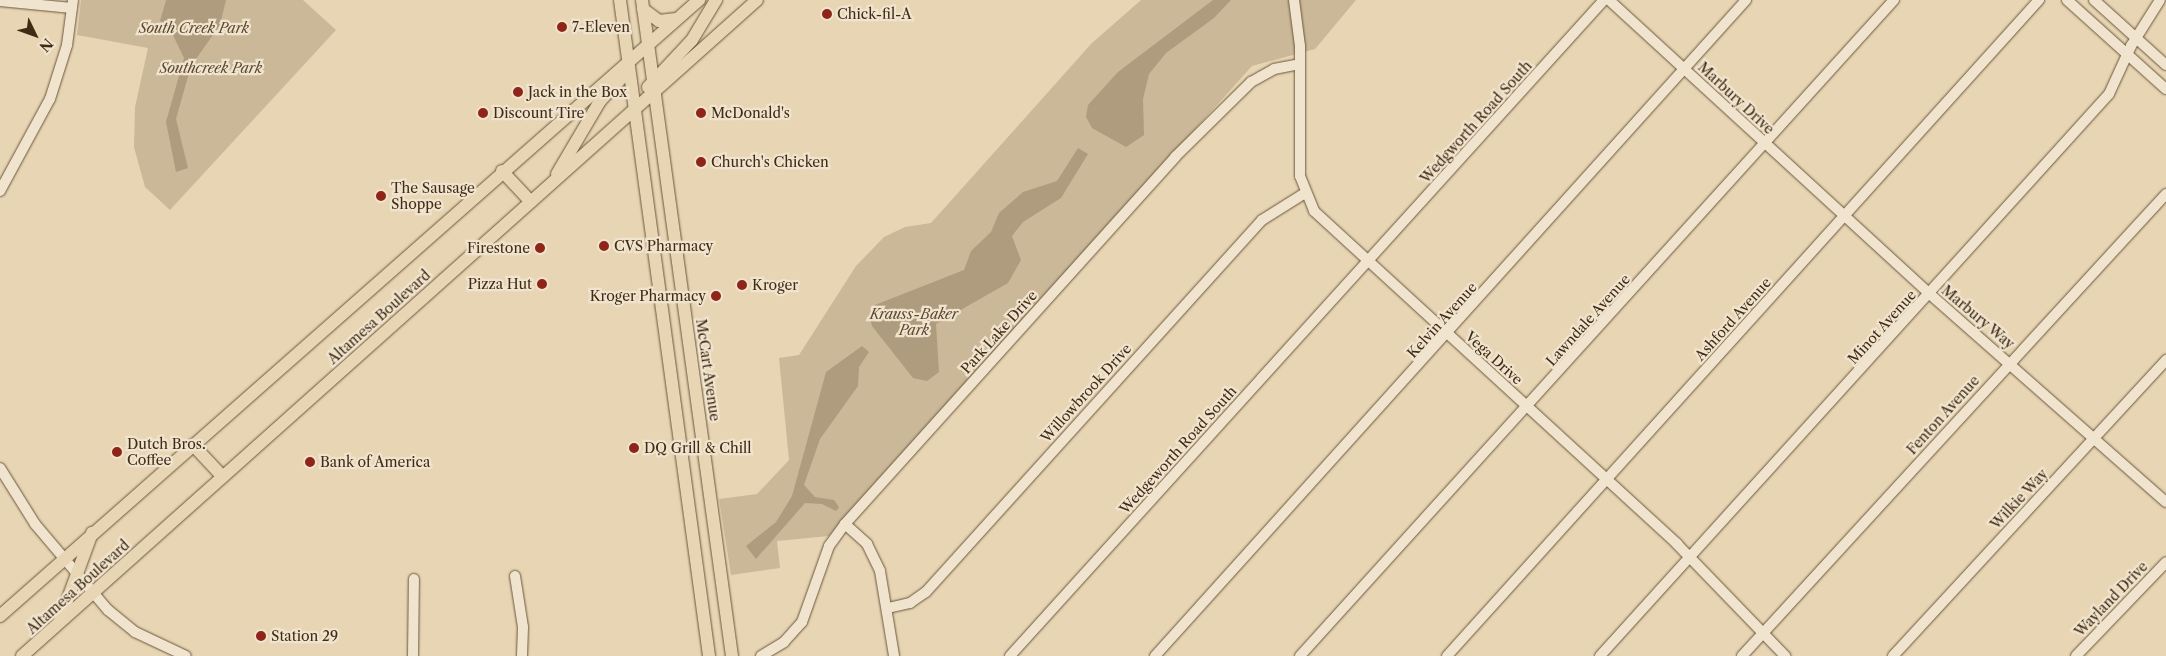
<!DOCTYPE html>
<style>
body{margin:0}
#map{position:relative;width:2166px;height:656px;overflow:hidden;background:#e8d5b3;font-family:"Libre Caslon Text",serif}
div>[style]{position:absolute}
[style*='--x']{left:calc(var(--x)*1px);top:calc(var(--y)*1px);width:calc(var(--w)*1px);rotate:calc(var(--a)*1deg)}
.green>*{inset:0;background:#cbb898}
.water>*{inset:0;background:#af9b7e}
.roads{filter:drop-shadow(0 0 1px #6a563d) drop-shadow(0 0 1px #6a563d)}
.minor>*{height:10px;margin:-5px;padding:0 5px;transform-origin:5px;border-radius:5px;background:#f0e4ce}
.major>*{height:12px;margin:-6px;padding:0 6px;transform-origin:6px;border-radius:6px;background:#e8d5b3}
.dots>*{width:14px;height:14px;translate:-50% -50%;box-sizing:border-box;border:2px solid #f0e4ce;border-radius:50%}
span{translate:-50% -50%;white-space:nowrap;text-align:center;line-height:1.15;-webkit-text-stroke:4.5px #f0e4ce;paint-order:stroke}
.poi-label{font-size:14px;color:#402b16}
.left{translate:0 -50%;text-align:left}
.right{translate:-100% -50%;text-align:right}
.park-label{font-size:14px;color:#5c4730;font-style:italic}
.street-label{font-size:14px;color:#402b16}
.north{position:absolute;left:10px;top:10px;width:50px;height:50px;-webkit-text-stroke:4px #f0e4ce;paint-order:stroke;rotate:132deg;font-size:14px;font-weight:700;line-height:20px;text-align:center;color:#402b16}
.north::after{content:'';display:block;margin:auto;width:18px;height:22px;background:#402b16;clip-path:polygon(50% 0,100% 100%,50% 72%,0 100%)}
</style>
<div id="map">
<div class="green">
<div style="clip-path:polygon(81px 0,303px 0,336px 30px,170px 210px,145px 187px,134px 147px,135px 107px,148px 48px,77px 35px)"></div>
<div style="clip-path:polygon(1141px 0,1356px 0,1315px 49px,1252px 66px,829px 536px,777px 541px,780px 568px,731px 575px,719px 499px,757px 494px,789px 460px,779px 358px,799px 355px,856px 266px,884px 237px,905px 227px,931px 223px,1091px 44px)"></div>
</div>
<div class="water">
<div style="clip-path:polygon(166px 0,226px 0,220px 25px,191px 66px,176px 119px,188px 168px,176px 172px,166px 122px,184px 58px,168px 25px,160px 21px)"></div>
<div style="clip-path:polygon(1213px 0,1231px 0,1214px 18px,1166px 53px,1149px 74px,1143px 99px,1144px 135px,1126px 147px,1092px 128px,1086px 117px,1088px 105px,1118px 72px)"></div>
<div style="clip-path:polygon(1078px 148px,1088px 154px,1061px 198px,1023px 222px,1012px 236px,1021px 260px,1008px 283px,936px 324px,939px 372px,927px 381px,913px 378px,872px 326px,869px 315px,875px 305px,964px 270px,971px 251px,991px 232px,999px 213px,1023px 192px,1057px 181px)"></div>
<div style="clip-path:polygon(862px 346px,869px 352px,859px 367px,858px 386px,820px 439px,804px 485px,815px 497px,834px 500px,839px 507px,836px 511px,822px 504px,805px 503px,756px 559px,746px 546px,776px 522px,792px 496px,826px 372px)"></div>
</div>
<div class="roads">
<div class="minor">
<div style="--x:1294;--y:0;--w:46;--a:82.6"></div>
<div style="--x:1300;--y:46;--w:130;--a:90"></div>
<div style="--x:1300;--y:176;--w:38;--a:68"></div>
<div style="--x:1314;--y:211;--w:493;--a:42.5"></div>
<div style="--x:1677;--y:544;--w:156;--a:46"></div>
<div style="--x:1609;--y:0;--w:437;--a:42.5"></div>
<div style="--x:1931;--y:295;--w:313;--a:41.4"></div>
<div style="--x:2067;--y:0;--w:133;--a:42"></div>
<div style="--x:2094;--y:0;--w:97;--a:42.1"></div>
<div style="--x:0;--y:1;--w:72;--a:5.6"></div>
<div style="--x:0;--y:191;--w:105;--a:-61.5"></div>
<div style="--x:50;--y:99;--w:57;--a:-72.5"></div>
<div style="--x:67;--y:45;--w:45;--a:-82.4"></div>
<div style="--x:0;--y:468;--w:66;--a:58"></div>
<div style="--x:35;--y:524;--w:113;--a:49.7"></div>
<div style="--x:108;--y:610;--w:35;--a:39"></div>
<div style="--x:135;--y:632;--w:56;--a:25.2"></div>
<div style="--x:845;--y:524;--w:30;--a:42"></div>
<div style="--x:867;--y:544;--w:30;--a:64"></div>
<div style="--x:880;--y:571;--w:86;--a:80.6"></div>
<div style="--x:515;--y:576;--w:52;--a:81.1"></div>
<div style="--x:523;--y:627;--w:29;--a:92"></div>
<div style="--x:888;--y:608;--w:23;--a:-13"></div>
<div style="--x:910;--y:603;--w:19;--a:-35"></div>
<div style="--x:926;--y:592;--w:501;--a:-47.91"></div>
<div style="--x:1262;--y:220;--w:51;--a:-32.1"></div>
<div style="--x:413;--y:656;--w:77;--a:-89.3"></div>
<div style="--x:761;--y:656;--w:27;--a:-31"></div>
<div style="--x:784;--y:642;--w:27;--a:-48"></div>
<div style="--x:802;--y:622;--w:81;--a:-70.4"></div>
<div style="--x:829;--y:546;--w:27;--a:-54"></div>
<div style="--x:845;--y:524;--w:494;--a:-48"></div>
<div style="--x:1175;--y:157;--w:107;--a:-44.6"></div>
<div style="--x:1251;--y:82;--w:26;--a:-29"></div>
<div style="--x:1274;--y:69;--w:26;--a:-11"></div>
<div style="--x:1010;--y:656;--w:885;--a:-47.84"></div>
<div style="--x:1155;--y:656;--w:883;--a:-47.98"></div>
<div style="--x:1300;--y:656;--w:885;--a:-47.84"></div>
<div style="--x:1447;--y:656;--w:884;--a:-47.94"></div>
<div style="--x:1600;--y:656;--w:758;--a:-47.83"></div>
<div style="--x:2109;--y:94;--w:53;--a:-65.4"></div>
<div style="--x:2131;--y:46;--w:54;--a:-57.8"></div>
<div style="--x:1742;--y:656;--w:627;--a:-47.46"></div>
<div style="--x:1893;--y:656;--w:403;--a:-47.3"></div>
<div style="--x:2076;--y:656;--w:130;--a:-46.2"></div>
</div>
<div class="major">
<div style="--x:620;--y:0;--w:662;--a:82.27"></div>
<div style="--x:642;--y:0;--w:662;--a:82.19"></div>
<div style="--x:643;--y:9;--w:20;--a:37"></div>
<div style="--x:659;--y:21;--w:17;--a:-7"></div>
<div style="--x:648;--y:87;--w:64;--a:-46.9"></div>
<div style="--x:692;--y:40;--w:47;--a:-59"></div>
<div style="--x:502;--y:171;--w:42;--a:46.9"></div>
<div style="--x:557;--y:174;--w:85;--a:-59.5"></div>
<div style="--x:600;--y:101;--w:42;--a:-46.9"></div>
<div style="--x:193;--y:445;--w:42;--a:46.9"></div>
<div style="--x:0;--y:616;--w:932;--a:-41.39"></div>
<div style="--x:60;--y:620;--w:93;--a:-69.8"></div>
<div style="--x:22;--y:656;--w:985;--a:-41.75"></div>
</div>
</div>
<div class="dots">
<div style="left:827px;top:14px;background:#8f2418"></div>
<div style="left:562px;top:27px;background:#8f2418"></div>
<div style="left:518px;top:92px;background:#8f2418"></div>
<div style="left:483px;top:113px;background:#8f2418"></div>
<div style="left:701px;top:113px;background:#8f2418"></div>
<div style="left:701px;top:162px;background:#8f2418"></div>
<div style="left:381px;top:196px;background:#8f2418"></div>
<div style="left:604px;top:246px;background:#8f2418"></div>
<div style="left:540px;top:248px;background:#8f2418"></div>
<div style="left:542px;top:284px;background:#8f2418"></div>
<div style="left:742px;top:285px;background:#8f2418"></div>
<div style="left:716px;top:296px;background:#8f2418"></div>
<div style="left:634px;top:448px;background:#8f2418"></div>
<div style="left:117px;top:452px;background:#8f2418"></div>
<div style="left:310px;top:462px;background:#8f2418"></div>
<div style="left:261px;top:636px;background:#8f2418"></div>
</div>
<div class="poi-label">
<span class="left" style="left:837px;top:14px">Chick-fil-A</span>
<span class="left" style="left:572px;top:27px">7-Eleven</span>
<span class="left" style="left:528px;top:92px">Jack in the Box</span>
<span class="left" style="left:493px;top:113px">Discount Tire</span>
<span class="left" style="left:711px;top:113px">McDonald's</span>
<span class="left" style="left:711px;top:162px">Church's Chicken</span>
<span class="left" style="left:391px;top:196px">The Sausage<br>Shoppe</span>
<span class="left" style="left:614px;top:246px">CVS Pharmacy</span>
<span class="right" style="left:530px;top:248px">Firestone</span>
<span class="right" style="left:532px;top:284px">Pizza Hut</span>
<span class="left" style="left:752px;top:285px">Kroger</span>
<span class="right" style="left:706px;top:296px">Kroger Pharmacy</span>
<span class="left" style="left:127px;top:452px">Dutch Bros.<br>Coffee</span>
<span class="left" style="left:644px;top:448px">DQ Grill &amp; Chill</span>
<span class="left" style="left:320px;top:462px">Bank of America</span>
<span class="left" style="left:271px;top:636px">Station 29</span>
</div>
<div class="park-label">
<span style="left:194px;top:28px">South Creek Park</span>
<span style="left:211px;top:68px">Southcreek Park</span>
<span style="left:914px;top:322px">Krauss-Baker<br>Park</span>
</div>
<div class="street-label">
<span style="left:1736px;top:98px;rotate:43deg">Marbury Drive</span>
<span style="left:1476px;top:122px;rotate:-48deg">Wedgworth Road South</span>
<span style="left:379px;top:317px;rotate:-42deg">Altamesa Boulevard</span>
<span style="left:1978px;top:317px;rotate:40deg">Marbury Way</span>
<span style="left:1733px;top:319px;rotate:-48deg">Ashford Avenue</span>
<span style="left:1442px;top:320px;rotate:-48deg">Kelvin Avenue</span>
<span style="left:1588px;top:320px;rotate:-48deg">Lawndale Avenue</span>
<span style="left:1882px;top:327px;rotate:-48deg">Minot Avenue</span>
<span style="left:999px;top:332px;rotate:-48deg">Park Lake Drive</span>
<span style="left:1494px;top:358px;rotate:42deg">Vega Drive</span>
<span style="left:708px;top:370px;rotate:82deg">McCart Avenue</span>
<span style="left:1086px;top:393px;rotate:-48deg">Willowbrook Drive</span>
<span style="left:1943px;top:415px;rotate:-48deg">Fenton Avenue</span>
<span style="left:1178px;top:450px;rotate:-48deg">Wedgeworth Road South</span>
<span style="left:2019px;top:499px;rotate:-47deg">Wilkie Way</span>
<span style="left:78px;top:587px;rotate:-42deg">Altamesa Boulevard</span>
<span style="left:2111px;top:599px;rotate:-46deg">Wayland Drive</span>
</div>
<div class="north">N</div>
</div>
